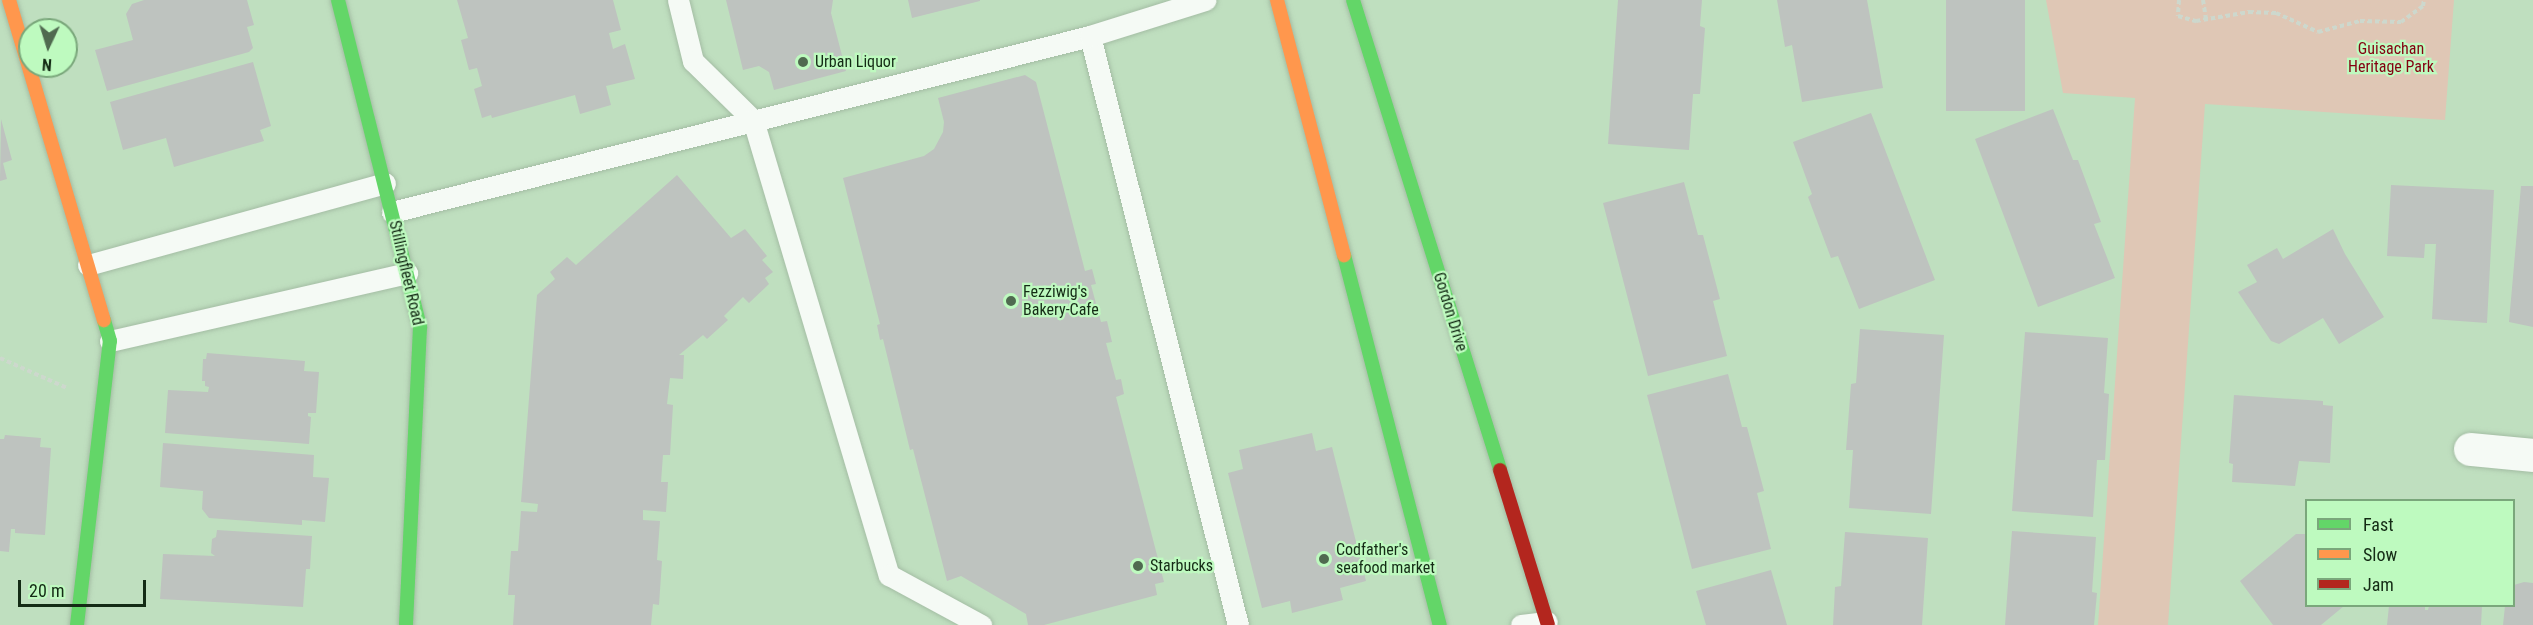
<!DOCTYPE html>
<style>
body{margin:0}
#map{position:relative;width:2533px;height:625px;overflow:hidden;background:#bfdfbf;font-family:"Roboto Condensed",sans-serif}
div>[style]{position:absolute}
[style*='--x']{left:calc(var(--x)*1px);top:calc(var(--y)*1px);width:calc(var(--w)*1px);rotate:calc(var(--a)*1deg)}
.green>*{inset:0;background:#dfc7b5}
.building>*{inset:0;background:#bec3bf;transform-origin:0 0}
.path>*{height:4px;margin-top:-2px;transform-origin:0;background:repeating-linear-gradient(90deg,#cdd8cd 0 4.5px,transparent 0 7.5px)}
.roads{filter:drop-shadow(0 0 2px #a4bda4) drop-shadow(0 0 2px #a4bda4)}
.lane>*{height:21px;margin:-10.5px;padding:0 10.5px;transform-origin:10.5px;border-radius:10.5px;background:#f5faf5}
.street>*{height:33px;margin:-16.5px;padding:0 16.5px;transform-origin:16.5px;border-radius:16.5px;background:#f5faf5}
.fast>*{height:14px;margin:-7px;padding:0 7px;transform-origin:7px;border-radius:7px;background:#63d668}
.slow>*{height:14px;margin:-7px;padding:0 7px;transform-origin:7px;border-radius:7px;background:#ff974d}
.jam>*{height:14px;margin:-7px;padding:0 7px;transform-origin:7px;border-radius:7px;background:#b3261e}
.dots>*{width:16px;height:16px;translate:-50% -50%;box-sizing:border-box;border:3px solid #befabf;border-radius:50%}
span{translate:-50% -50%;white-space:nowrap;text-align:center;line-height:1.15;-webkit-text-stroke:4.5px #befabf;paint-order:stroke}
.park-label{font-size:16px;color:#840011}
.poi-label{font-size:16px;color:#142b15}
.left{translate:0 -50%;text-align:left}
.street-label{font-size:16px;color:#142b15}
.legend{position:absolute;left:2305px;top:499px;width:210px;height:108px;box-sizing:border-box;background:#befabf;border:2px solid #7aa77b;margin:0;padding:8px 10px;list-style:none;font-size:18px;color:#142b15}
.legend li{display:flex;align-items:center;gap:12px;height:30px}
.legend b{width:30px;border:2px solid #7aa77b}
.north{position:absolute;left:18px;top:18px;width:60px;height:60px;box-sizing:border-box;background:#befabf;border:2px solid #7aa77b;border-radius:50%;rotate:184deg;font-size:16px;font-weight:700;line-height:24px;text-align:center;color:#142b15}
.north::after{content:'';display:block;margin:auto;width:21px;height:27px;background:#506a50;clip-path:polygon(50% 0,100% 100%,50% 72%,0 100%)}
.scale{position:absolute;left:18px;top:580px;width:128px;height:27px;box-sizing:border-box;border:3px solid #142b15;border-top:0;padding-left:8px;font-size:18px;line-height:21px;white-space:nowrap;color:#142b15;-webkit-text-stroke:4px #befabf;paint-order:stroke}
</style>
<div id="map">
<div class="green">
<div style="clip-path:polygon(2046px 0,2454px 0,2445px 120px,2205px 104px,2168px 625px,2098px 625px,2135px 98px,2063px 93px)"></div>
</div>
<div class="building">
<div style="clip-path:polygon(144px 0,247px 0,254px 25px,247px 27px,253px 48px,249px 52px,107px 91px,95px 50px,133px 40px,126px 14px,132px 4px)"></div>
<div style="clip-path:polygon(457px 0,613px 0,621px 30px,609px 33px,613px 49px,625px 44px,635px 79px,606px 86px,611px 105px,580px 114px,575px 95px,492px 118px,491px 115px,482px 118px,474px 89px,482px 86px,477px 68px,469px 70px,461px 40px,468px 38px)"></div>
<div style="clip-path:polygon(726px 0,833px 0,831px 13px,846px 71px,774px 90px,769px 72px,759px 66px,743px 70px)"></div>
<div style="clip-path:polygon(908px 0,980px 0,980px 1px,912px 18px)"></div>
<div style="clip-path:polygon(1618px 0,1702px 0,1700px 26px,1705px 28px,1700px 94px,1693px 94px,1689px 150px,1608px 144px)"></div>
<div style="clip-path:polygon(1777px 0,1867px 0,1883px 88px,1802px 102px,1792px 45px,1785px 47px)"></div>
<div style="left:1946px;top:0;width:79px;height:111px"></div>
<div style="clip-path:polygon(253px 62px,271px 126px,260px 130px,264px 141px,174px 167px,166px 138px,123px 150px,110px 102px)"></div>
<div style="clip-path:polygon(1025px 75px,1036px 82px,1085px 271px,1092px 269px,1096px 284px,1091px 285px,1101px 322px,1107px 321px,1112px 342px,1106px 343px,1116px 380px,1121px 379px,1124px 394px,1116px 397px,1164px 582px,1155px 584px,1157px 595px,1044px 625px,1028px 625px,1026px 614px,961px 576px,947px 581px,913px 449px,910px 450px,883px 339px,880px 340px,877px 325px,880px 324px,843px 178px,924px 156px,934px 149px,943px 132px,944px 122px,938px 98px)"></div>
<div style="clip-path:polygon(2053px 109px,2073px 160px,2078px 160px,2101px 222px,2094px 224px,2115px 278px,2038px 307px,1975px 139px)"></div>
<div style="clip-path:polygon(1871px 113px,1935px 280px,1859px 309px,1838px 256px,1831px 258px,1808px 197px,1812px 194px,1793px 142px)"></div>
<div style="clip-path:polygon(1px 119px,12px 160px,3px 163px,7px 179px,0 181px)"></div>
<div style="clip-path:polygon(677px 175px,731px 238px,745px 229px,767px 256px,762px 260px,773px 272px,765px 278px,769px 284px,749px 303px,743px 297px,724px 316px,728px 320px,707px 339px,703px 335px,679px 355px,684px 355px,683px 379px,670px 378px,667px 404px,673px 405px,670px 455px,663px 455px,661px 482px,668px 482px,666px 512px,643px 510px,643px 520px,660px 521px,657px 560px,662px 561px,659px 605px,653px 604px,651px 625px,513px 625px,515px 595px,508px 595px,511px 551px,518px 551px,521px 511px,537px 512px,538px 504px,521px 502px,537px 295px,555px 279px,550px 272px,567px 257px,576px 265px)"></div>
<div style="clip-path:polygon(1684px 182px,1698px 235px,1703px 235px,1720px 299px,1713px 301px,1727px 356px,1648px 376px,1603px 203px)"></div>
<div style="clip-path:polygon(2391px 185px,2494px 190px,2487px 323px,2432px 319px,2436px 244px,2425px 244px,2424px 258px,2387px 256px)"></div>
<div style="clip-path:polygon(2521px 186px,2533px 186px,2533px 327px,2509px 322px)"></div>
<div style="clip-path:polygon(2333px 229px,2345px 254px,2384px 317px,2339px 344px,2323px 318px,2279px 344px,2271px 341px,2238px 292px,2257px 282px,2247px 265px,2277px 248px,2283px 259px)"></div>
<div style="clip-path:polygon(1860px 329px,1944px 335px,1931px 514px,1849px 508px,1853px 450px,1846px 450px,1851px 384px,1856px 383px)"></div>
<div style="clip-path:polygon(2025px 332px,2108px 338px,2104px 393px,2109px 394px,2105px 460px,2097px 460px,2093px 517px,2012px 511px)"></div>
<div style="clip-path:polygon(207px 353px,305px 361px,304px 371px,319px 372px,316px 413px,308px 413px,308px 416px,311px 417px,309px 444px,165px 433px,168px 390px,208px 392px,209px 387px,205px 386px,205px 381px,202px 381px,203px 359px,206px 359px)"></div>
<div style="clip-path:polygon(1728px 374px,1742px 427px,1747px 427px,1764px 491px,1757px 493px,1771px 549px,1692px 569px,1647px 395px)"></div>
<div style="clip-path:polygon(2234px 395px,2323px 401px,2323px 405px,2333px 406px,2330px 463px,2299px 461px,2295px 486px,2232px 482px,2233px 464px,2229px 463px)"></div>
<div style="clip-path:polygon(1312px 433px,1316px 451px,1332px 447px,1366px 581px,1340px 588px,1343px 600px,1292px 613px,1290px 601px,1262px 608px,1228px 473px,1243px 469px,1239px 450px)"></div>
<div style="clip-path:polygon(5px 435px,41px 438px,40px 447px,51px 448px,45px 535px,15px 533px,15px 529px,11px 529px,9px 552px,0 551px,0 439px,4px 439px)"></div>
<div style="clip-path:polygon(163px 443px,314px 455px,313px 477px,329px 478px,325px 522px,302px 520px,302px 525px,209px 518px,202px 509px,203px 491px,160px 487px)"></div>
<div style="clip-path:polygon(217px 530px,312px 536px,310px 569px,306px 569px,303px 607px,160px 599px,163px 554px,215px 556px,211px 553px,212px 539px,216px 537px)"></div>
<div style="clip-path:polygon(2012px 531px,2096px 537px,2092px 592px,2097px 593px,2094px 625px,2005px 625px)"></div>
<div style="clip-path:polygon(1845px 532px,1928px 538px,1922px 625px,1833px 625px,1835px 587px,1841px 586px)"></div>
<div style="clip-path:polygon(2296px 534px,2306px 534px,2306px 606px,2344px 606px,2321px 625px,2273px 625px,2240px 581px)"></div>
<div style="clip-path:polygon(1771px 570px,1787px 625px,1706px 625px,1696px 591px)"></div>
<div style="clip-path:polygon(2524px 582px,2533px 583px,2533px 625px,2503px 625px,2505px 606px,2514px 606px,2514px 585px)"></div>
<div style="clip-path:polygon(2389px 606px,2425px 606px,2425px 610px,2428px 610px,2429px 606px,2482px 606px,2481px 625px,2387px 625px)"></div>
</div>
<div class="path">
<div style="--x:2179;--y:0;--w:16;--a:94"></div>
<div style="--x:2178;--y:16;--w:19;--a:16"></div>
<div style="--x:2196;--y:21;--w:54;--a:-9.6"></div>
<div style="--x:2249;--y:12;--w:27;--a:2"></div>
<div style="--x:2276;--y:13;--w:46;--a:24.3"></div>
<div style="--x:2318;--y:32;--w:43;--a:-14.7"></div>
<div style="--x:2360;--y:21;--w:41;--a:1.4"></div>
<div style="--x:2401;--y:22;--w:27;--a:-36"></div>
<div style="--x:2423;--y:6;--w:6;--a:-81"></div>
<div style="--x:2203;--y:0;--w:19;--a:81"></div>
<div style="--x:0;--y:358;--w:73;--a:24.1"></div>
</div>
<div class="roads">
<div class="lane">
<div style="--x:678;--y:0;--w:63;--a:76.2"></div>
<div style="--x:693;--y:61;--w:84;--a:44.5"></div>
<div style="--x:753;--y:120;--w:475;--a:73.4"></div>
<div style="--x:889;--y:575;--w:105;--a:28.5"></div>
<div style="--x:1090;--y:36;--w:607;--a:75.9"></div>
<div style="--x:392;--y:212;--w:720;--a:-14.15"></div>
<div style="--x:1090;--y:36;--w:121;--a:-17.4"></div>
<div style="--x:88;--y:265;--w:308;--a:-15.4"></div>
<div style="--x:110;--y:341;--w:305;--a:-12.9"></div>
<div style="--x:1521;--y:625;--w:26;--a:-7"></div>
</div>
<div class="street">
<div style="--x:2470;--y:449;--w:63;--a:5.4"></div>
</div>
<div class="fast">
<div style="--x:338;--y:0;--w:337;--a:75.9"></div>
<div style="--x:420;--y:327;--w:298;--a:92.7"></div>
<div style="--x:1353;--y:0;--w:492;--a:72.6"></div>
<div style="--x:1344;--y:255;--w:382;--a:75.5"></div>
<div style="--x:77;--y:625;--w:286;--a:-83.4"></div>
<div style="--x:110;--y:341;--w:22;--a:-106"></div>
</div>
<div class="slow">
<div style="--x:9;--y:0;--w:334;--a:73.5"></div>
<div style="--x:1277;--y:0;--w:264;--a:75.3"></div>
</div>
<div class="jam">
<div style="--x:1500;--y:470;--w:162;--a:72.8"></div>
</div>
</div>
<div class="dots">
<div style="left:803px;top:62px;background:#506a50"></div>
<div style="left:1011px;top:301px;background:#506a50"></div>
<div style="left:1324px;top:559px;background:#506a50"></div>
<div style="left:1138px;top:566px;background:#506a50"></div>
</div>
<div class="park-label">
<span style="left:2391px;top:58px">Guisachan<br>Heritage Park</span>
</div>
<div class="poi-label">
<span class="left" style="left:815px;top:62px">Urban Liquor</span>
<span class="left" style="left:1023px;top:301px">Fezziwig's<br>Bakery-Cafe</span>
<span class="left" style="left:1336px;top:559px">Codfather's<br>seafood market</span>
<span class="left" style="left:1150px;top:566px">Starbucks</span>
</div>
<div class="street-label">
<span style="left:406px;top:273px;rotate:77deg">Stillingfleet Road</span>
<span style="left:1450px;top:312px;rotate:73deg">Gordon Drive</span>
</div>
<ul class="legend">
<li><b style="height:8px;background:#63d668"></b>Fast</li>
<li><b style="height:8px;background:#ff974d"></b>Slow</li>
<li><b style="height:8px;background:#b3261e"></b>Jam</li>
</ul>
<div class="north">N</div>
<div class="scale">20 m</div>
</div>
